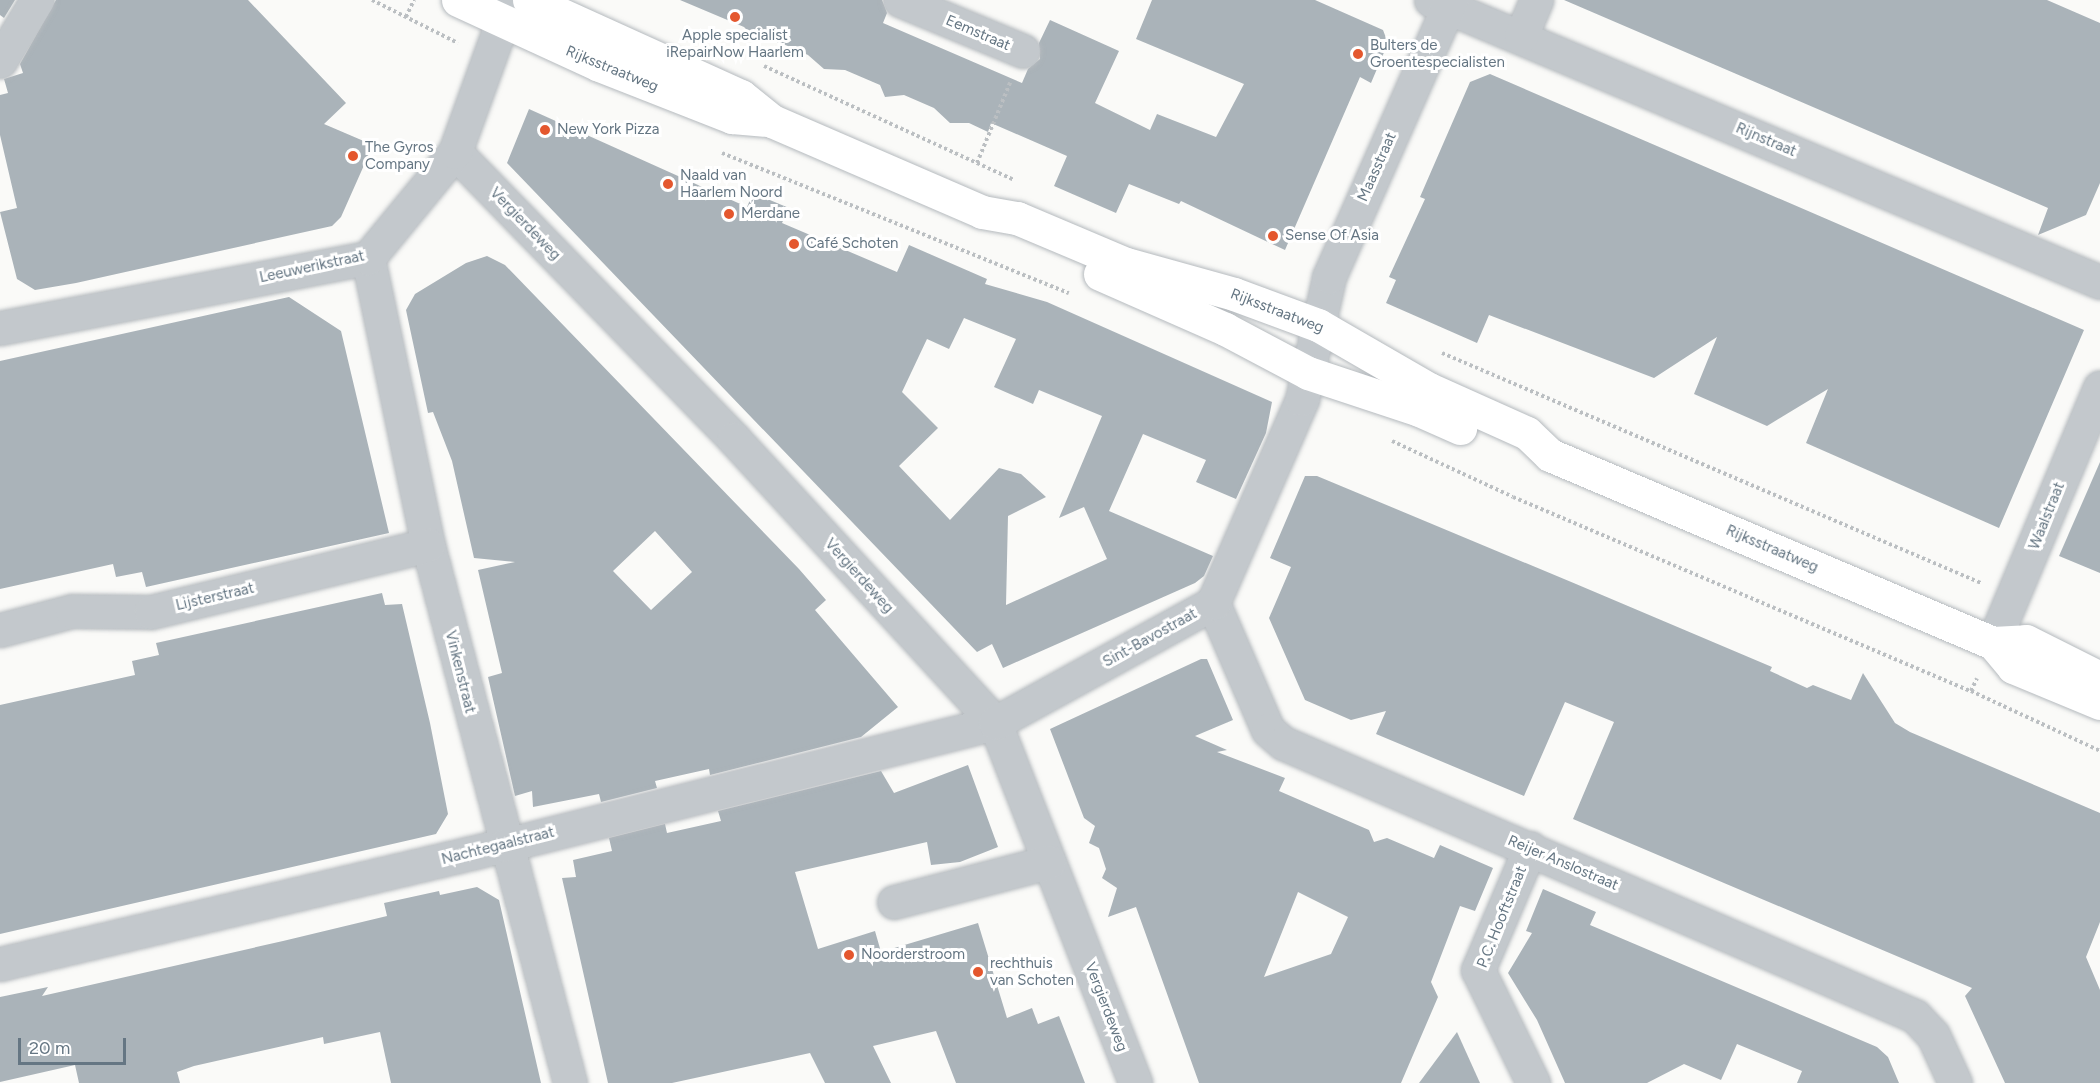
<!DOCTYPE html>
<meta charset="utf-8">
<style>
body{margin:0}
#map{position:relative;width:2100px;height:1083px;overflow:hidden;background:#fafaf8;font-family:Figtree,sans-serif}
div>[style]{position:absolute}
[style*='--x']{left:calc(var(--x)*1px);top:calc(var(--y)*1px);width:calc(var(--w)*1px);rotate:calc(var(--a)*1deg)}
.building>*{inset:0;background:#aab3b9}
.path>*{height:4px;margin-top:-2px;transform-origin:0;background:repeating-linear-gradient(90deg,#bbbfc2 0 3px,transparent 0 6px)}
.roads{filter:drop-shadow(0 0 2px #b5babe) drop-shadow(0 0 2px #b5babe)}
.minor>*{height:33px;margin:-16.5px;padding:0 16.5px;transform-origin:16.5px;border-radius:16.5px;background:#c3c8cc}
.major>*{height:33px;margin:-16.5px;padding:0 16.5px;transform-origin:16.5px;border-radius:16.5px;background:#fff}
.dots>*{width:16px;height:16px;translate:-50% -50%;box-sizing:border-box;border:3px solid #fff;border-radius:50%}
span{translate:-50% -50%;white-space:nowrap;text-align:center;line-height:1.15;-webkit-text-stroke:6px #fff;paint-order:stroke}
.street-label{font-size:15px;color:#657683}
.poi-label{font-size:15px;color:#657683}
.left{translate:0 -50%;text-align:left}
.scale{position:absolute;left:18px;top:1038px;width:108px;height:27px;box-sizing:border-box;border:3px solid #657683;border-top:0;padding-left:8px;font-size:18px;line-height:21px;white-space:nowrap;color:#657683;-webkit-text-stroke:4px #fff;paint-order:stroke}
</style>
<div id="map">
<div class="building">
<div style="clip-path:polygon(0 0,15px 0,4px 18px,0 15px)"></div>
<div style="clip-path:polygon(56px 0,248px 0,346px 103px,324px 124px,373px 145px,341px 217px,332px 226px,76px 283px,35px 290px,17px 279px,0 212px,17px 208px,0 135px,0 95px,8px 93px,4px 79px,23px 73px,20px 64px)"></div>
<div style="clip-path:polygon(680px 0,882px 0,887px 13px,883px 23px,1022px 83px,1028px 69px,1040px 59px,1039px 43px,1050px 20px,1119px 51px,1095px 103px,1150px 130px,1157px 114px,1216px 137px,1244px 84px,1136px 39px,1152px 0,1315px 0,1383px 30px,1388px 43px,1371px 83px,1360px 77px,1285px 250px,1181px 201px,1179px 204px,1129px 184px,1116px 213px,1054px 186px,1067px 156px,991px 123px,988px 132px,969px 123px,950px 123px,934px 108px,904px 95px,885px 97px,880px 85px,845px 70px,824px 69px,808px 55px,781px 43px,759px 42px,744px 27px)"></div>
<div style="clip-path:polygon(1564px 0,2047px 0,2100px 23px,2100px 183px,2086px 215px,2038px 235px,2048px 208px)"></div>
<div style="clip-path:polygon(1490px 74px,2084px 330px,1999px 528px,1806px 443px,1828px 389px,1767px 426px,1694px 394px,1717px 337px,1654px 378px,1489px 315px,1477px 343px,1386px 303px,1396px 280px,1389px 277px,1425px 199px,1420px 197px,1470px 82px)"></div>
<div style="clip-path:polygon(evenodd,529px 109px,747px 207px,753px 193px,789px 208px,782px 223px,897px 272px,909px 245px,987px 279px,985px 284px,1047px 302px,1272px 402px,1266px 433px,1236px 499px,1196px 482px,1206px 460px,1143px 434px,1109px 511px,1213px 556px,1204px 576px,1195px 583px,1003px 668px,992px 644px,977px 652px,507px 163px,529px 109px,964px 318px,1016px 339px,994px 387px,1033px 404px,1039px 390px,1102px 416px,1059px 518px,1084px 507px,1107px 559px,1006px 605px,1008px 516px,1046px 497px,1021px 474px,999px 468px,950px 520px,899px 466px,938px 428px,902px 392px,927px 339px,949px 349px,964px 318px)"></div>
<div style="clip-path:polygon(evenodd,487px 256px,505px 265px,799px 569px,826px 600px,815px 610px,898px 707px,861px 737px,710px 775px,709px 769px,655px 781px,657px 788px,601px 802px,599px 794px,533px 807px,532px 791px,515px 796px,488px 677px,502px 673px,478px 570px,515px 562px,474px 558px,452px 461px,433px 412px,428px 413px,406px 310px,415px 294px,466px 263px,487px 256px,655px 531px,692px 572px,651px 610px,613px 571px,655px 531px)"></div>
<div style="clip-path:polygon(289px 297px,341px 331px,389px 533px,146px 587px,142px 572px,116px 577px,113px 564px,0 589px,0 361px)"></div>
<div style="clip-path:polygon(2100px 462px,2100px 573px,2059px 556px)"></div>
<div style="clip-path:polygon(1305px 476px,1317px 476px,1576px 584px,1772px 667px,1770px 671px,1807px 688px,1813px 685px,1851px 700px,1863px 673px,1895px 723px,1910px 732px,2100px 813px,2100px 922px,2086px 957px,2100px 990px,2100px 1083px,2005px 1083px,1965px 996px,1972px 988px,1573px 819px,1614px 722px,1565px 702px,1524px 796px,1376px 734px,1386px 711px,1351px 720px,1305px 700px,1269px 618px,1291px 567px,1270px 558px)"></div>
<div style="clip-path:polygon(382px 593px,385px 605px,402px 604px,430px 723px,448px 814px,436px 834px,0 934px,0 705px,135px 675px,132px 661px,159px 655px,156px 643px)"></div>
<div style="clip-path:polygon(evenodd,1201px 659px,1207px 659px,1233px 720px,1195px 736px,1227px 750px,1217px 752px,1285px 778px,1279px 791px,1369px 830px,1374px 842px,1387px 838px,1434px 858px,1440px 845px,1493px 868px,1475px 911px,1460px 906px,1431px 982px,1438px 997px,1401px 1083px,1199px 1083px,1136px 907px,1108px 917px,1117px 888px,1102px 878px,1106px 869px,1099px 848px,1089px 843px,1095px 826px,1084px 818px,1050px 729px,1201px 659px,1298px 892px,1348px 917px,1331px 954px,1264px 977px,1298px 892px)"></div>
<div style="clip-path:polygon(968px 765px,998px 847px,960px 862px,931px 865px,927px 842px,795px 872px,818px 949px,875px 931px,881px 952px,978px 923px,1007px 1018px,1032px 1008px,1038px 1024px,1059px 1016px,1085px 1083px,956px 1083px,936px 1031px,873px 1046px,891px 1083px,825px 1083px,810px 1053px,672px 1083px,608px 1083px,562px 878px,576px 877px,573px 860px,612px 851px,609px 838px,665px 824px,667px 833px,721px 821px,718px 811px,881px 771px,894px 793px)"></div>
<div style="clip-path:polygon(477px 887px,499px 900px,541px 1083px,391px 1083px,380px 1032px,324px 1044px,323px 1037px,194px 1066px,177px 1072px,180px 1083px,79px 1083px,75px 1065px,0 1082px,0 997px,48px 987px,42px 996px,283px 941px,387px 916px,384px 903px,439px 891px,440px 895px)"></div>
<div style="clip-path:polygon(1543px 889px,1596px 912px,1590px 925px,1877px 1047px,1888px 1057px,1899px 1083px,1797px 1083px,1802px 1071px,1737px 1044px,1721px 1080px,1684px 1064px,1647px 1083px,1565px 1083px,1537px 1020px,1508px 973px,1532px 933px,1526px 931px)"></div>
<div style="clip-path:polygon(1457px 1032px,1480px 1083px,1419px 1083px)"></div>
</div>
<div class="path">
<div style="--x:372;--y:0;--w:96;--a:26.6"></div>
<div style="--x:406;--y:17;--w:19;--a:-65"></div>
<div style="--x:764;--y:66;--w:275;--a:24.5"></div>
<div style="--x:722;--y:153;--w:374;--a:22"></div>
<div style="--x:977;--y:163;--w:87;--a:-67.6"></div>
<div style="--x:1442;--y:353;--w:586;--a:23.11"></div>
<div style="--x:1392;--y:441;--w:133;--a:24.8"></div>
<div style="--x:1513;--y:497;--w:497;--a:23"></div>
<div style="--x:1971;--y:691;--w:142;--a:24.9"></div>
<div style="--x:1971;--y:691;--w:14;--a:-65"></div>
</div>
<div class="roads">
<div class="minor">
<div style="--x:900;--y:0;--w:133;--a:22.5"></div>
<div style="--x:1431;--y:0;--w:726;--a:22.86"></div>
<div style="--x:1521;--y:36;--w:39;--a:-67"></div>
<div style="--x:0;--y:61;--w:71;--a:-58.8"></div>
<div style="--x:455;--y:152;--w:400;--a:45.8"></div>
<div style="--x:734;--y:439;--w:386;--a:47.4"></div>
<div style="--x:995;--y:723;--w:386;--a:68.7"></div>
<div style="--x:368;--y:258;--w:293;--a:78.2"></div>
<div style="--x:428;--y:545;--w:556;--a:75.21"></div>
<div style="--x:0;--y:328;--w:375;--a:-10.8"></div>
<div style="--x:368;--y:258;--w:137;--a:-50.6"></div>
<div style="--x:455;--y:152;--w:162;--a:-70.1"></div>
<div style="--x:1213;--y:603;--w:138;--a:66.6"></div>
<div style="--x:1268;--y:730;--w:20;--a:41"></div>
<div style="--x:1283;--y:743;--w:688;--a:23.36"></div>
<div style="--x:1915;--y:1016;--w:26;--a:47"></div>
<div style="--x:1933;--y:1035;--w:53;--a:65.4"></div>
<div style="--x:0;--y:630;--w:74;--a:-14.8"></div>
<div style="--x:72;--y:611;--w:79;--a:0.7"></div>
<div style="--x:151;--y:612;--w:285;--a:-13.6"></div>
<div style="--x:1993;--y:643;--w:277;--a:-67.3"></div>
<div style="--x:1530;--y:848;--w:133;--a:113.1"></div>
<div style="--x:1478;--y:970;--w:126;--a:64"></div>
<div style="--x:894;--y:902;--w:160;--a:-14.5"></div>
<div style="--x:0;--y:964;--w:519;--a:-13.26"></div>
<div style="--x:505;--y:845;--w:505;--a:-13.98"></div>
<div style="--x:995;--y:723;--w:249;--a:-28.8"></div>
<div style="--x:1213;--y:603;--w:223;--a:-66.4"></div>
<div style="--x:1302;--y:399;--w:125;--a:-77.5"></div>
<div style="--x:1329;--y:277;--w:303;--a:-66.2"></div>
</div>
<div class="major">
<div style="--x:458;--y:0;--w:155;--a:24.7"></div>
<div style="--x:599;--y:65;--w:143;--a:21.4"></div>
<div style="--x:732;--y:117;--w:32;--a:5"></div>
<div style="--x:529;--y:0;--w:233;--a:24.4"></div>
<div style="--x:741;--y:96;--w:40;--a:39"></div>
<div style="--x:772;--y:121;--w:229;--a:23.4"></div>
<div style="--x:982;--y:212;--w:36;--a:10"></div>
<div style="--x:1017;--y:218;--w:118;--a:22.9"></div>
<div style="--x:1126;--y:264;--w:112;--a:15.5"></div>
<div style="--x:1234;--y:294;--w:90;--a:20.3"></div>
<div style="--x:1318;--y:325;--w:128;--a:30"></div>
<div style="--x:1429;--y:389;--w:107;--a:24.2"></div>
<div style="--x:1527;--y:433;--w:32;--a:44"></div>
<div style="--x:1550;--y:455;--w:481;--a:23"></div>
<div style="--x:1993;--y:643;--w:31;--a:50"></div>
<div style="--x:2013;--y:667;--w:94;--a:22.5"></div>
<div style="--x:1100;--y:274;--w:137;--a:23.7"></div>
<div style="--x:1225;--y:329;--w:94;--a:27.9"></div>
<div style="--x:1308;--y:373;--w:117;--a:18.4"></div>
<div style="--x:1419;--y:410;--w:45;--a:23.7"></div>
<div style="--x:1993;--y:643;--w:33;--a:-3"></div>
<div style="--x:2026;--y:641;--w:83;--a:26.6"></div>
</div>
</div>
<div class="dots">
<div style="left:735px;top:17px;background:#e4572e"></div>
<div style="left:1358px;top:54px;background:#e4572e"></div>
<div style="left:545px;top:130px;background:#e4572e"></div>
<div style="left:353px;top:156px;background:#e4572e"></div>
<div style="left:668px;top:184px;background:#e4572e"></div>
<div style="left:729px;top:214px;background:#e4572e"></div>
<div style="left:1273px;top:236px;background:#e4572e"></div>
<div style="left:794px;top:244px;background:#e4572e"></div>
<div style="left:849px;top:955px;background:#e4572e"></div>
<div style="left:978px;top:972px;background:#e4572e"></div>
</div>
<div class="street-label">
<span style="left:978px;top:33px;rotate:23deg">Eemstraat</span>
<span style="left:612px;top:69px;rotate:22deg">Rijksstraatweg</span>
<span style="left:1766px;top:140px;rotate:23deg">Rijnstraat</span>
<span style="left:1377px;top:167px;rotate:-66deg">Maasstraat</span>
<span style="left:525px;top:224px;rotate:46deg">Vergierdeweg</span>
<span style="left:312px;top:267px;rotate:-12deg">Leeuwerikstraat</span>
<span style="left:1277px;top:311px;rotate:21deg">Rijksstraatweg</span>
<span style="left:2047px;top:516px;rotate:-68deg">Waalstraat</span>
<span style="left:1772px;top:549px;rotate:23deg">Rijksstraatweg</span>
<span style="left:859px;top:576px;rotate:48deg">Vergierdeweg</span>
<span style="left:215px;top:597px;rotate:-13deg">Lijsterstraat</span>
<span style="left:1150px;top:638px;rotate:-29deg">Sint-Bavostraat</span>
<span style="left:460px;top:672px;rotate:76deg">Vinkenstraat</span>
<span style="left:498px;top:846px;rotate:-14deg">Nachtegaalstraat</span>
<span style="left:1563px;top:863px;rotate:23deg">Reijer Anslostraat</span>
<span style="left:1502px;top:917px;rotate:-68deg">P.C. Hooftstraat</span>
<span style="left:1106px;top:1007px;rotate:69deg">Vergierdeweg</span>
</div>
<div class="poi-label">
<span style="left:735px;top:44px">Apple specialist<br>iRepairNow Haarlem</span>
<span class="left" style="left:1370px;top:54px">Bulters de<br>Groentespecialisten</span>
<span class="left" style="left:557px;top:130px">New York Pizza</span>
<span class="left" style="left:365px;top:156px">The Gyros<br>Company</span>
<span class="left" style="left:680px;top:184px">Naald van<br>Haarlem Noord</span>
<span class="left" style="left:741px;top:214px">Merdane</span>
<span class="left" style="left:1285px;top:236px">Sense Of Asia</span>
<span class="left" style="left:806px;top:244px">Café Schoten</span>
<span class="left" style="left:861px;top:955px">Noorderstroom</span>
<span class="left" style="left:990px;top:972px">rechthuis<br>van Schoten</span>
</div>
<div class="scale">20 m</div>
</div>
